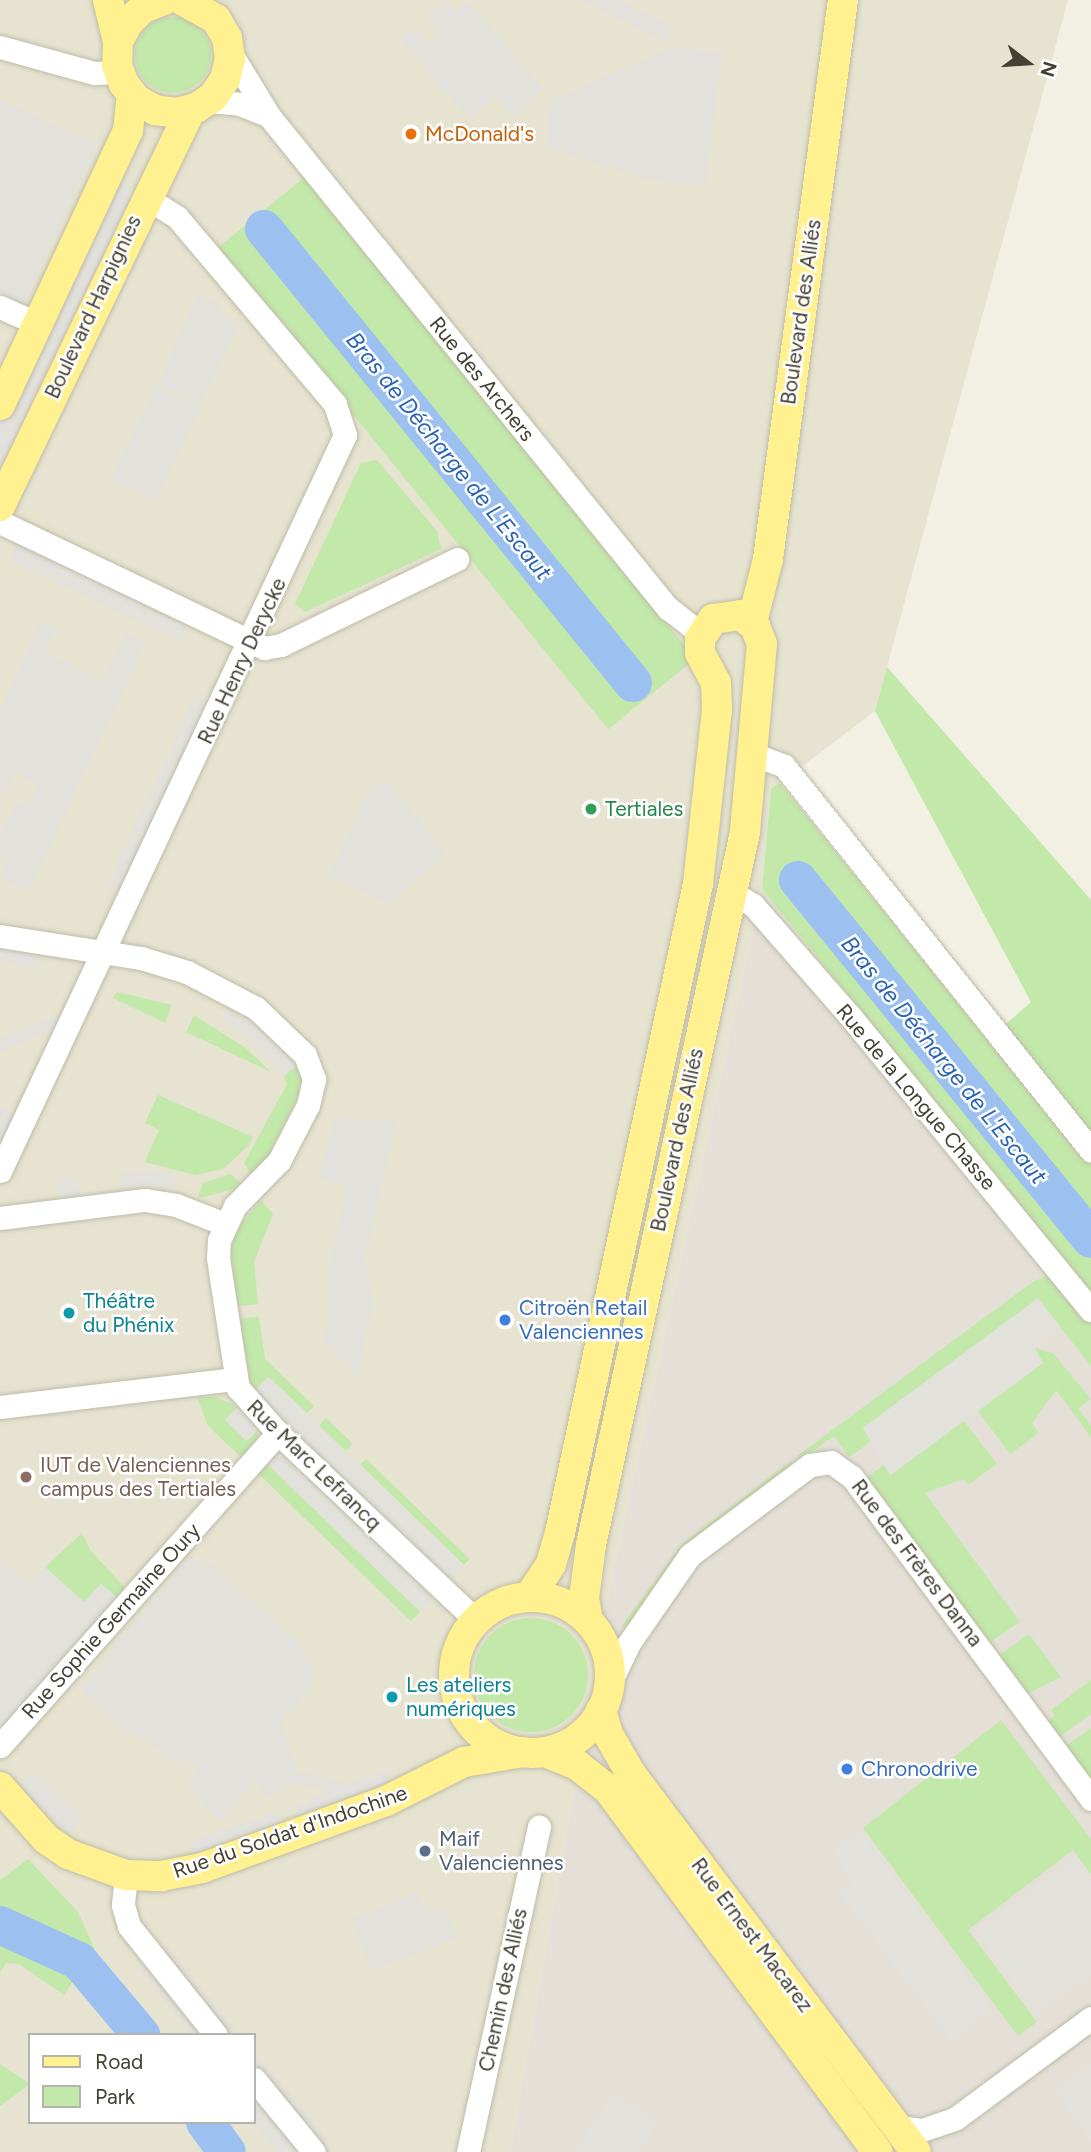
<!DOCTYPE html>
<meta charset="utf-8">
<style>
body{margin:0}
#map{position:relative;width:1091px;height:2152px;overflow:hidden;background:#f2f0e3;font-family:Figtree,sans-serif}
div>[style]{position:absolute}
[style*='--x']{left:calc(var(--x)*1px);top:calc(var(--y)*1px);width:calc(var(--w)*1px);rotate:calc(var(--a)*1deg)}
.residential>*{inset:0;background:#e6e3d1}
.industrial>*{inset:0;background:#e4e0d8}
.green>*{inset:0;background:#c2e8aa;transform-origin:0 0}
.round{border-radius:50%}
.parking>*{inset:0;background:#e2e1dc;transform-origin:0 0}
.river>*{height:38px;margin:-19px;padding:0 19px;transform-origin:19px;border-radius:19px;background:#9cc1f1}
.roads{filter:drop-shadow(0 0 2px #c0bca8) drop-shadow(0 0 2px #c0bca8)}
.minor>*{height:23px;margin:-11.5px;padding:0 11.5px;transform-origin:11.5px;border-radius:11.5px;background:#fff}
.major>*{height:30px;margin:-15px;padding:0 15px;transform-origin:15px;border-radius:15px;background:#fff18f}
.major>.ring{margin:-15px;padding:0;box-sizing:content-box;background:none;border:30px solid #fff18f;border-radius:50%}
.dots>*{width:19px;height:19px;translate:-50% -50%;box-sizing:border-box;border:4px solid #fff;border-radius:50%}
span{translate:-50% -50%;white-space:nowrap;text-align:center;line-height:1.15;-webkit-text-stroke:5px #fff;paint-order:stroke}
.food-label{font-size:21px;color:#c56008}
.left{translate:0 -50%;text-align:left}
.street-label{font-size:21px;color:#444033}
.leisure-label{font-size:21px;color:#27864d}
.culture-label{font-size:21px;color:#0d838f}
.shop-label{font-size:21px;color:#366cbe}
.education-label{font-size:21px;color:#785e54}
.service-label{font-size:21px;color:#4e5e75}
.water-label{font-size:23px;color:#2a63b2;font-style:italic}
.legend{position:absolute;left:28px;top:2033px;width:228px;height:91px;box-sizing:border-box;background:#fff;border:2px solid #b4b3ad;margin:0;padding:9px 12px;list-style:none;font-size:21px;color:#444033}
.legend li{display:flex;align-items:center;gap:14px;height:35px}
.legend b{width:35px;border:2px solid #b4b3ad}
.north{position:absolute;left:993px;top:28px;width:70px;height:70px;-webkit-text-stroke:5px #fff;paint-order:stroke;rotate:107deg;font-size:19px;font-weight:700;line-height:28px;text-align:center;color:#444033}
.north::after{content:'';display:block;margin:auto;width:24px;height:32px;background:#444033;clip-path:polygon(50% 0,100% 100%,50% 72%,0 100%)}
</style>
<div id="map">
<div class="residential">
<div style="clip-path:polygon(evenodd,0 0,1068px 0,875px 711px,771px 790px,762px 889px,612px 1578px,510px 2152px,0 2152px,0 0,30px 2035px,254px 2035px,254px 2122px,30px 2122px,30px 2035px)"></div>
</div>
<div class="industrial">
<div style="clip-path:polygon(762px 889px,1091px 1294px,1091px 2152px,510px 2152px,612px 1578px)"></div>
</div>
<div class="green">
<div class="round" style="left:135px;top:17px;width:76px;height:76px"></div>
<div style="left:305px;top:177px;width:620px;height:112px;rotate:51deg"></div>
<div style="clip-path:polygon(377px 460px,437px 531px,441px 549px,305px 612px,295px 604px,361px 463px)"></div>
<div style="clip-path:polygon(887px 667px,1091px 900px,1091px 1294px,762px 889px,771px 789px,780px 783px,988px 1040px,1031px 1002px,875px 711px)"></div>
<div style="clip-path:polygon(117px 992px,172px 1005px,165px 1023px,113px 998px)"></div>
<div style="clip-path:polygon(194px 1015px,247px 1049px,271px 1072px,186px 1032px)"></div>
<div style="clip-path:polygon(296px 1066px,302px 1081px,299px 1094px,267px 1159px,251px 1174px,244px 1163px,287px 1084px,284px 1076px)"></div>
<div style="clip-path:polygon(158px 1095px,253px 1137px,248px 1146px,223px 1169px,195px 1175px,145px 1162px,159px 1130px,145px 1123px)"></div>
<div style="clip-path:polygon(230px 1174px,241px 1183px,237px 1188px,197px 1199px,203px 1183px)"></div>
<div style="clip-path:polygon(261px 1200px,273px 1214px,254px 1262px,258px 1304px,237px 1306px,231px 1249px,236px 1230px)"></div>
<div style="clip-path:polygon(1052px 1274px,1091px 1322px,1091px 1366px,1038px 1299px,863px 1428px,872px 1440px,857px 1452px,849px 1457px,834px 1436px,800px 1460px,797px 1456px,1034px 1281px)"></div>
<div style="clip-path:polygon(259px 1317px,265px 1359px,314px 1406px,307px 1413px,269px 1377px,253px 1393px,238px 1318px)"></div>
<div style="clip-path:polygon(1035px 1348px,1053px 1353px,1091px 1399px,1078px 1408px,1091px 1425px,1091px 1437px,1056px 1390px,1032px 1423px,1039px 1433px,1010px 1454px,978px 1411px,1043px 1363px)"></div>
<div style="clip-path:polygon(197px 1397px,216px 1397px,238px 1407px,226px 1420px,248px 1440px,259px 1429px,256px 1445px,244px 1460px,208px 1426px)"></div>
<div style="left:326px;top:1418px;width:37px;height:10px;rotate:44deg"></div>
<div style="clip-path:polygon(964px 1421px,997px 1464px,968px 1485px,963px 1479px,925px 1493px,1020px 1622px,986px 1645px,864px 1479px,884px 1465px,891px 1475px)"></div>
<div style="left:366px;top:1459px;width:144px;height:8px;rotate:44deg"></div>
<div style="clip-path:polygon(791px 1461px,794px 1464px,627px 1632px,622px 1626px,682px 1544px)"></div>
<div style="left:266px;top:1463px;width:214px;height:13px;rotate:44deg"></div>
<div style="clip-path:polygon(82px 1533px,90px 1550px,127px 1590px,119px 1599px,84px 1603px,45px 1567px)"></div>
<div class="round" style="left:474px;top:1618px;width:114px;height:114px"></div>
<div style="clip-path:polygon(1029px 1634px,1061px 1677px,1023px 1696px,994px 1659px)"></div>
<div style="clip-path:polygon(1091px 1680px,1091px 1714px,1055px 1740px,1042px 1724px,1055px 1716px,1051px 1710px)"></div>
<div style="clip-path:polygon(1001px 1720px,1091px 1839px,1091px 1874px,1073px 1850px,968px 1930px,1037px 2022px,1018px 2036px,863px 1828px)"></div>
<div style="clip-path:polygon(1091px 1728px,1091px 1787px,1062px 1749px)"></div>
<div style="clip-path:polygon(28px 1859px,78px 1912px,94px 1948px,64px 1995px,19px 1964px,6px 1963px,0 1973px,0 1880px)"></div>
<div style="clip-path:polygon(0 2064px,30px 2084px,0 2106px)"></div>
</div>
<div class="parking">
<div style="clip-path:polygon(445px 0,457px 11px,469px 2px,544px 90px,513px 117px,495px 96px,469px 119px,401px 40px,415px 28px,428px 44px,442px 33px,427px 15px)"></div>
<div style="clip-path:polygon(579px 0,618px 0,675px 27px,667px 42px)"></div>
<div style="clip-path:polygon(672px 48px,722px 54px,705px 187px,646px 179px,546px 147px,552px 100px)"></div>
<div style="clip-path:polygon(0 100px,97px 144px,21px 308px,0 297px)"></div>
<div style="clip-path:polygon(121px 167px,133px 204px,0 489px,0 423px)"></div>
<div style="left:144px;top:229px;width:9px;height:262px;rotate:27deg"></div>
<div style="clip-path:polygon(197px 295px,214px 302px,237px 327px,201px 404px,158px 384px)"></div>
<div style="left:156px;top:386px;width:49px;height:104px;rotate:26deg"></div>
<div style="left:18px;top:543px;width:189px;height:20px;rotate:25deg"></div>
<div style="clip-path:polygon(41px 621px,56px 629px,45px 652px,103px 680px,126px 633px,146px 642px,29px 890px,0 877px,8px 860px,0 856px,0 835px,16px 803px,26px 806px,38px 784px,15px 773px,6px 793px,0 790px,0 712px)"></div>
<div style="left:196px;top:695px;width:17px;height:209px;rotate:25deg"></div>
<div style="clip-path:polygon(385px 779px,446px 853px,389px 904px,328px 876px,368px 792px)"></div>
<div style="clip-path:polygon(0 943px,42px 953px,39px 969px,0 961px)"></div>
<div style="left:92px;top:999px;width:13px;height:172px;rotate:67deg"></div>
<div style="clip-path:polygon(229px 1005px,261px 1029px,296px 1066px,284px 1076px,260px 1048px,221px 1020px)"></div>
<div style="clip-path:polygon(2px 1108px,16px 1115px,0 1147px,0 1112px)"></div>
<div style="clip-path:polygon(335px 1118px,396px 1121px,365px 1259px,373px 1301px,357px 1376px,322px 1341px,330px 1322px,328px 1273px,347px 1186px,318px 1178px)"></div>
<div style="clip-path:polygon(149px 1171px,175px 1177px,176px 1192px,145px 1186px,123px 1188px,120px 1174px)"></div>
<div class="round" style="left:57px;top:1177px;width:22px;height:22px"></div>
<div style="clip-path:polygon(1038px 1298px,1061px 1328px,1035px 1348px,1043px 1363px,890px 1475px,863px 1428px)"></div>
<div style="left:268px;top:1377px;width:272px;height:22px;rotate:44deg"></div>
<div style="left:238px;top:1407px;width:30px;height:18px;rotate:46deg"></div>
<div style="left:279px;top:1450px;width:214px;height:18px;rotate:44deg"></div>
<div style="clip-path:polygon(190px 1556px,205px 1568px,211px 1563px,298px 1644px,314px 1666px,311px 1687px,281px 1722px,300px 1783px,262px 1798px,257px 1779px,218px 1821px,188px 1783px,198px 1768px,186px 1759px,175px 1763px,141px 1736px,125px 1732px,81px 1689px)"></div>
<div style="clip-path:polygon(0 1558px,30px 1584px,45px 1567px,84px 1602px,101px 1584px,119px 1599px,0 1732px)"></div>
<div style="left:386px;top:1770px;width:19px;height:100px;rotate:69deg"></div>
<div style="left:33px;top:1773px;width:67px;height:21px;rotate:41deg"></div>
<div style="left:413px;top:1800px;width:12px;height:244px;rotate:104deg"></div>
<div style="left:277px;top:1812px;width:18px;height:92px;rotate:71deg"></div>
<div style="clip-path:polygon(860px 1831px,992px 2010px,952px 2042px,840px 1893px,852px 1884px,834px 1850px)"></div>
<div style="clip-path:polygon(1074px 1858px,1091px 1882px,1091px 1975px,1037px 2015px,976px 1931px)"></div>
<div style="clip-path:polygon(418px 1893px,426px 1914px,445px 1907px,457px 1938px,372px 1971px,352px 1919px)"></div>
<div style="left:167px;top:1946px;width:115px;height:11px;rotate:51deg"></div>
<div style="clip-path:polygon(139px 1959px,203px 2035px,193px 2035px,139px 1970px)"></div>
<div style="clip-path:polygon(254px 2051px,334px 2147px,323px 2152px,254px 2068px)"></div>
<div style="clip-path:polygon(1091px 2062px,1091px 2141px,1054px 2090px)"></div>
<div style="clip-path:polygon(613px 2092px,658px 2122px,638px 2152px,575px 2152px)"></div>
<div style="clip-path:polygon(254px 2095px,302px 2152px,275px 2152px,254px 2121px)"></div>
</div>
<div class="river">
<div style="--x:264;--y:229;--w:585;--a:50.9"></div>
<div style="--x:798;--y:880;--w:463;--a:50.8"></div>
<div style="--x:0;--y:1925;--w:87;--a:24.5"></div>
<div style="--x:79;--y:1961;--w:97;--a:50"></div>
<div style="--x:205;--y:2122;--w:37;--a:54"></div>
</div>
<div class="roads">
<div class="minor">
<div style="--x:0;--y:47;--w:98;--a:15.5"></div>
<div style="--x:94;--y:73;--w:25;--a:-2"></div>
<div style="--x:230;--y:52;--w:75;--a:58.6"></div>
<div style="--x:269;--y:116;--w:170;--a:51"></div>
<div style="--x:376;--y:248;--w:464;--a:51"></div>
<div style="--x:668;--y:608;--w:42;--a:38.2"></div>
<div style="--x:208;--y:101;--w:32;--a:5"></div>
<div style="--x:240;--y:104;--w:31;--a:22"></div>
<div style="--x:0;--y:307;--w:42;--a:24.1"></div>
<div style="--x:0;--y:522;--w:293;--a:25.5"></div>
<div style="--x:264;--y:648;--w:17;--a:-10"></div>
<div style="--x:281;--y:645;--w:196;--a:-26"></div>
<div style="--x:753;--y:754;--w:33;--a:21"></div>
<div style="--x:784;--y:766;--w:492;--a:51.4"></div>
<div style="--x:733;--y:893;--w:23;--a:31"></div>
<div style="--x:753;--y:905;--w:147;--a:48.9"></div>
<div style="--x:850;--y:1016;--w:380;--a:50.7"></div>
<div style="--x:0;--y:936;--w:143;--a:8.9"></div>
<div style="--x:141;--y:958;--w:48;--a:16.9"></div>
<div style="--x:187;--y:972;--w:78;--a:27.6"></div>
<div style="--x:256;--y:1008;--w:68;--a:43.8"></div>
<div style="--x:305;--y:1055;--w:26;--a:69"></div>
<div style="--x:314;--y:1079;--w:27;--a:103"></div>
<div style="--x:308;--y:1105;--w:63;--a:117.4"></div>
<div style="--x:279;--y:1161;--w:63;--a:134.4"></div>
<div style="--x:235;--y:1206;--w:38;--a:115"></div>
<div style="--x:219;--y:1240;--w:18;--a:93"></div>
<div style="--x:218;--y:1258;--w:132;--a:81.3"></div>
<div style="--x:238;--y:1388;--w:60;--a:48.4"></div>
<div style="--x:278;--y:1433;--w:272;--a:43.4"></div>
<div style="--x:0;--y:1171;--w:813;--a:-64.89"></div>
<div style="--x:345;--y:435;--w:33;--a:-108"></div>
<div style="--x:335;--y:404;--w:245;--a:-130.2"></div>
<div style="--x:177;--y:217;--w:38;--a:-148"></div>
<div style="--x:0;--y:1218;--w:146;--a:-7.1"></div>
<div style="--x:145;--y:1200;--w:31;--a:9"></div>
<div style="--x:176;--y:1205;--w:53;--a:21.2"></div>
<div style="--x:0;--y:1407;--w:237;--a:-6.8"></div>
<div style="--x:608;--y:1687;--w:49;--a:-64.5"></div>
<div style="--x:629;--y:1643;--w:107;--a:-55.3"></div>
<div style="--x:690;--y:1555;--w:150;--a:-36.9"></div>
<div style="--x:810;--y:1465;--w:21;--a:-8"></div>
<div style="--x:831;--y:1462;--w:26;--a:36"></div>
<div style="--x:852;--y:1477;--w:401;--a:53.4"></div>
<div style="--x:0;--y:1746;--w:419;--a:-48.4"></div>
<div style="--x:126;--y:1875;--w:30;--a:96"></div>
<div style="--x:123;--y:1905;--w:22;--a:74"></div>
<div style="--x:129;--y:1926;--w:139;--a:51.4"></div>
<div style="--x:254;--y:2079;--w:94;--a:50.6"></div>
<div style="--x:898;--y:2127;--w:24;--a:7"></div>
<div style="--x:922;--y:2130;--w:36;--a:-19"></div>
<div style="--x:956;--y:2118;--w:168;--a:-36.5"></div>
<div style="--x:468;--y:2152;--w:333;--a:-77.7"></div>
</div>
<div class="major">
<div style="--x:108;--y:0;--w:43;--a:76.6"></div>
<div style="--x:164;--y:0;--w:22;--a:159"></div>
<div style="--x:143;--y:8;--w:21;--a:135"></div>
<div style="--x:128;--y:23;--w:21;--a:118"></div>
<div style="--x:118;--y:42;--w:23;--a:92"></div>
<div style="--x:117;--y:65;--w:20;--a:70"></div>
<div style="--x:124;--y:84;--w:21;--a:51"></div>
<div style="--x:137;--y:100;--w:21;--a:29"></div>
<div style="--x:155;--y:110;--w:21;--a:8"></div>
<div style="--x:176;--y:113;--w:21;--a:-14"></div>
<div style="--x:196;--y:108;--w:20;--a:-33"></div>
<div style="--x:213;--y:97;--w:22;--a:-56"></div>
<div style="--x:225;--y:79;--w:21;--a:-76"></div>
<div style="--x:230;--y:59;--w:21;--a:-98"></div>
<div style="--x:227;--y:38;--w:22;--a:-120"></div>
<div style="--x:216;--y:19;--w:39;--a:-151"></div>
<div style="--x:0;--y:405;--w:302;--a:-65"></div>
<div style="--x:128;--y:131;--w:36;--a:-84"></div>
<div style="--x:0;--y:506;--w:438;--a:-64.3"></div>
<div style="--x:752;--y:622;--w:65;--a:-75.7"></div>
<div style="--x:768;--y:559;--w:564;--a:-82.36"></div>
<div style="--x:529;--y:1597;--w:40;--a:-56"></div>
<div style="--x:551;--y:1564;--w:32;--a:-74"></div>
<div style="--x:560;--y:1533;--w:664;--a:-78"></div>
<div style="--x:698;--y:884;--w:175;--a:-83.8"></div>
<div style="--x:717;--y:710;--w:27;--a:-92"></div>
<div style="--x:716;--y:683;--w:34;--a:-118"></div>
<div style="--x:700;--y:653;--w:14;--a:-90"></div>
<div style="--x:700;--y:639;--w:24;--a:-57"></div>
<div style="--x:713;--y:619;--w:27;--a:-8"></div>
<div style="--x:740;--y:615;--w:19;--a:36"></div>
<div style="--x:755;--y:626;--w:19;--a:69"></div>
<div style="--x:762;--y:644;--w:189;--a:95.2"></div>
<div style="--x:745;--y:832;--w:729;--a:102.19"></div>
<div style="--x:591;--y:1545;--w:53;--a:97.5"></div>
<div style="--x:584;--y:1598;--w:23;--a:80"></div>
<div class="ring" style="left:454px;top:1597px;width:126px;height:126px"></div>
<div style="--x:601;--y:1710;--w:25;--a:74"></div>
<div style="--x:608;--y:1734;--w:46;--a:60.1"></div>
<div style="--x:631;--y:1774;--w:473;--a:53"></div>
<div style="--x:545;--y:1752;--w:35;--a:22"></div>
<div style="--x:577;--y:1765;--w:39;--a:38"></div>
<div style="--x:608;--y:1789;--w:452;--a:53.4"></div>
<div style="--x:0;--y:1787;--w:69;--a:48.5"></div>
<div style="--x:46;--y:1839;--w:27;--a:34"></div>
<div style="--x:68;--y:1854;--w:62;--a:19.9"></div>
<div style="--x:126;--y:1875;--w:35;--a:2"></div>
<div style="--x:161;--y:1876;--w:42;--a:-11"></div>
<div style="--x:202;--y:1868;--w:196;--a:-20"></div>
<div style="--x:386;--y:1801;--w:87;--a:-26.6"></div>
<div style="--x:464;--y:1762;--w:60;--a:-9.6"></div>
</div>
</div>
<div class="dots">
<div style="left:411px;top:134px;background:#e8710a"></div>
<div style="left:591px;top:809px;background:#2e9e5b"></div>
<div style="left:69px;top:1313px;background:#0f9aa8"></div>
<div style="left:505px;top:1320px;background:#3f7fe0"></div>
<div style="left:26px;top:1477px;background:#8d6e63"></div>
<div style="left:392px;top:1697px;background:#0f9aa8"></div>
<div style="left:847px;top:1769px;background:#3f7fe0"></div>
<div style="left:425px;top:1851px;background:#5c6f8a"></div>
</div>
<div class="food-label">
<span class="left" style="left:425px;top:134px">McDonald's</span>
</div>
<div class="street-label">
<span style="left:93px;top:307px;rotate:-65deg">Boulevard Harpignies</span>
<span style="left:801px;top:312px;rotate:-82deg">Boulevard des Alliés</span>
<span style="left:482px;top:379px;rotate:51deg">Rue des Archers</span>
<span style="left:242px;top:661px;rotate:-65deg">Rue Henry Derycke</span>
<span style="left:916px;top:1097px;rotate:50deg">Rue de la Longue Chasse</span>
<span style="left:677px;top:1140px;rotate:-78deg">Boulevard des Alliés</span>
<span style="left:314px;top:1465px;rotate:44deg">Rue Marc Lefrancq</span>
<span style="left:917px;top:1563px;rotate:53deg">Rue des Frères Danna</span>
<span style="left:111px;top:1621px;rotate:-48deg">Rue Sophie Germaine Oury</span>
<span style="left:290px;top:1832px;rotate:-19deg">Rue du Soldat d'Indochine</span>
<span style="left:752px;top:1935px;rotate:53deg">Rue Ernest Macarez</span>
<span style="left:503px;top:1990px;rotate:-78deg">Chemin des Alliés</span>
</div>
<div class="leisure-label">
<span class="left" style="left:605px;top:809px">Tertiales</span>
</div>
<div class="culture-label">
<span class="left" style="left:83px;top:1313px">Théâtre<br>du Phénix</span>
<span class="left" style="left:406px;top:1697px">Les ateliers<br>numériques</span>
</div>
<div class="shop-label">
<span class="left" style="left:519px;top:1320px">Citroën Retail<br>Valenciennes</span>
<span class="left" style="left:861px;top:1769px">Chronodrive</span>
</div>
<div class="education-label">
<span class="left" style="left:40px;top:1477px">IUT de Valenciennes<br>campus des Tertiales</span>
</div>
<div class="service-label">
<span class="left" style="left:439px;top:1851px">Maif<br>Valenciennes</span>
</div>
<div class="water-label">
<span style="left:449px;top:456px;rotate:51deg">Bras de Décharge de L'Escaut</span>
<span style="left:944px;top:1060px;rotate:51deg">Bras de Décharge de L'Escaut</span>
</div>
<ul class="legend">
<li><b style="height:9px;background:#fff18f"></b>Road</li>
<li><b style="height:19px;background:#c2e8aa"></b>Park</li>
</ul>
<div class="north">N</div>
</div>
